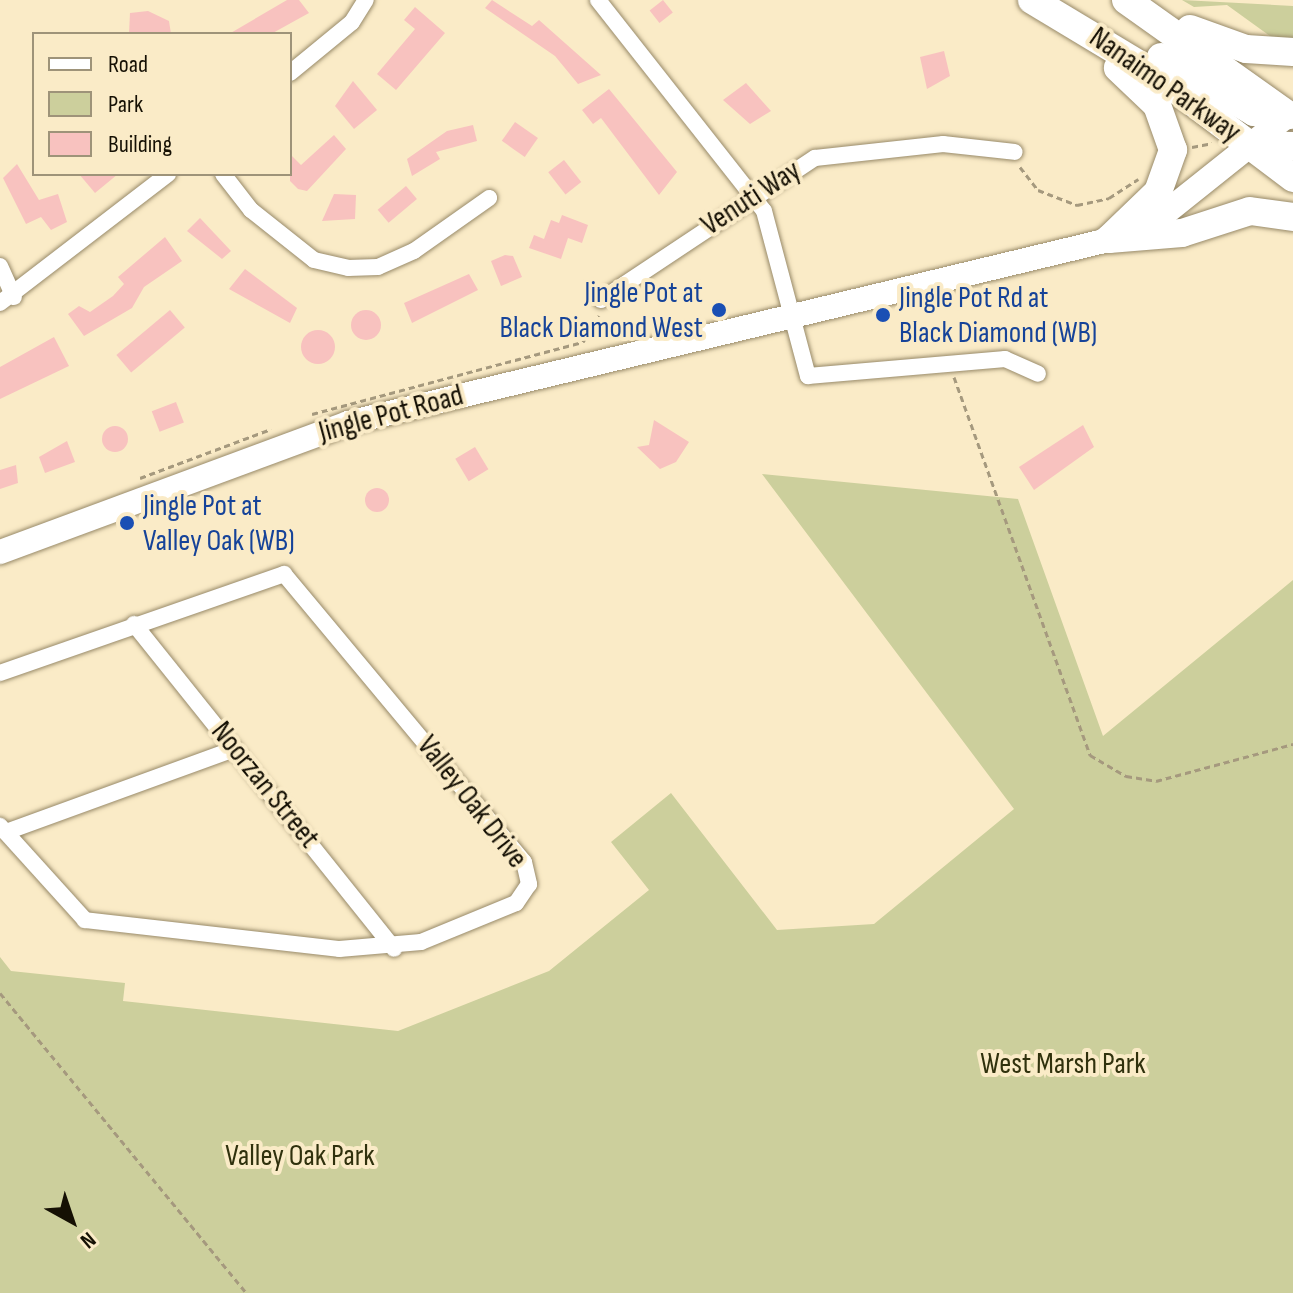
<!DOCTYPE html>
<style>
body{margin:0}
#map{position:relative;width:1293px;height:1293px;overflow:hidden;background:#faebc7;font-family:"Sofia Sans Condensed",sans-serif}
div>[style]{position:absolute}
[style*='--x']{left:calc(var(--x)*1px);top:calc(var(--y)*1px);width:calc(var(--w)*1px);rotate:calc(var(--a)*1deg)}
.green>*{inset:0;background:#cccf9c}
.building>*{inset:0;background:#f8c2bf;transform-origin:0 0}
.round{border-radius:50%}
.path>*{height:3px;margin-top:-1.5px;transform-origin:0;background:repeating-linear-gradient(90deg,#a5997e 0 6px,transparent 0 10px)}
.roads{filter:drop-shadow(0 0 2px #988a69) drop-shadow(0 0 2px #988a69)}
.minor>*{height:16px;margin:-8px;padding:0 8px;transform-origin:8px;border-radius:8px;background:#fff}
.secondary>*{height:24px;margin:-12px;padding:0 12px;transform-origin:12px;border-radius:12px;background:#fff}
.trunk>*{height:28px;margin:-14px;padding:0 14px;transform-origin:14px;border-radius:14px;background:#fff}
.dots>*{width:22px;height:22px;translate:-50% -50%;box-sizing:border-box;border:4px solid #faebc7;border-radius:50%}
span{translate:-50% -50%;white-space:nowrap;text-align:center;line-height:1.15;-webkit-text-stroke:8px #faebc7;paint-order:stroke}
.street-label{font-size:30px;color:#151004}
.transit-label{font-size:30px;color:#164399}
.right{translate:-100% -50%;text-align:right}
.left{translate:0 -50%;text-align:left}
.park-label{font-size:30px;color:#30310d}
.legend{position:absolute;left:32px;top:32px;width:260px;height:144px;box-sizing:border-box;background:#faebc7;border:2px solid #9e9379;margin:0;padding:10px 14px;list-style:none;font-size:24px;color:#151004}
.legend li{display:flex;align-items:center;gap:16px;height:40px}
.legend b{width:40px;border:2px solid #9e9379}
.north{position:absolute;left:32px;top:1181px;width:80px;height:80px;-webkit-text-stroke:6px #faebc7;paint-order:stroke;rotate:140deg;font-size:22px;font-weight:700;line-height:32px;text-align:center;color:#151004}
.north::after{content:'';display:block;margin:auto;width:28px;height:36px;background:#151004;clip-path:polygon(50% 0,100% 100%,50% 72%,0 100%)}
</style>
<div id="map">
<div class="green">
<div style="clip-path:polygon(1182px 0,1293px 6px,1293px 40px,1277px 41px,1227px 5px,1194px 7px)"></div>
<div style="clip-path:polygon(762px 474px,1018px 499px,1103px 736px,1293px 580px,1293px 1293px,0 1293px,0 957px,11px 971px,125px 983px,123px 1001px,398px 1031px,549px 971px,649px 890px,611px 842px,671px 793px,777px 930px,874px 924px,1014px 809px)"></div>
</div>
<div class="building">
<div style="clip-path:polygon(287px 0,299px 0,309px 13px,271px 34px,229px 34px)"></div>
<div style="clip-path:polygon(492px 0,532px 26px,539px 20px,601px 75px,578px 84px,555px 56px,485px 8px)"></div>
<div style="left:663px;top:0;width:16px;height:17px;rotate:52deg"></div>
<div style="clip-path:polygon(415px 7px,445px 33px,396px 90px,377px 74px,415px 29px,404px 20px)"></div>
<div style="clip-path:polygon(148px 11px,169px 21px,171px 34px,129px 34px,130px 13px)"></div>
<div style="clip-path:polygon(944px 51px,950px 76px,927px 89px,920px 57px)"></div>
<div style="clip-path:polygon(353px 81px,377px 110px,354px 129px,335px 106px)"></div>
<div style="clip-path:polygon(746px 83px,771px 111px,750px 124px,723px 100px)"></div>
<div style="clip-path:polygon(609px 89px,677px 172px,659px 195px,601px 118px,593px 124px,582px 110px)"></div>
<div style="left:515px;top:122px;width:28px;height:23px;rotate:35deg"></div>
<div style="clip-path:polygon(473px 125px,477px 141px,436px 152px,440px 159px,412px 176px,407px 159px,447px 131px)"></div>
<div style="clip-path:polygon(334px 135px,346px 149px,307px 191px,298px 189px,290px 181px,290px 154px,301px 165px)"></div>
<div style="left:564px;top:160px;width:28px;height:20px;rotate:52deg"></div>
<div style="clip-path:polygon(17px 164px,39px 200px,58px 194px,67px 222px,51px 230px,41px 217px,26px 224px,3px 178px)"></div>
<div style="clip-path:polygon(79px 174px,118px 174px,95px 193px)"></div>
<div style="left:406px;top:186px;width:17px;height:37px;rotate:50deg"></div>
<div style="clip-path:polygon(334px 194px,356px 195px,355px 219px,322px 221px)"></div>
<div style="clip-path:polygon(562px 215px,588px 225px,582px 243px,568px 238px,561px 259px,529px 248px,534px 235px,544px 239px,551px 220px,559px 223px)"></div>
<div style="clip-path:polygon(200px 218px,231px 251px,222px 259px,187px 231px)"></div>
<div style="clip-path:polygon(165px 237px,182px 261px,144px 287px,132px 308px,84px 336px,68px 314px,79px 306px,90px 312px,113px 296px,124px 284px,118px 277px)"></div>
<div style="clip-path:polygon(505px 255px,513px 256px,522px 277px,501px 286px,491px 261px)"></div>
<div style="clip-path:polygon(245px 269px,297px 308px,290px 323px,229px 289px)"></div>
<div style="clip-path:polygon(469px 274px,478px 290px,412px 323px,404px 303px)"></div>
<div style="left:170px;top:310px;width:23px;height:70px;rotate:50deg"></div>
<div class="round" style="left:351px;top:310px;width:30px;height:30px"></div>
<div class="round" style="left:301px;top:330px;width:34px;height:34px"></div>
<div style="clip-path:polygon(54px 337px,69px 366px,0 399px,0 367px)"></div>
<div style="left:176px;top:402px;width:22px;height:26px;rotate:69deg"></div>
<div style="clip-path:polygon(654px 420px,689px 442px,676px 462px,660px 469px,637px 447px,649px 445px)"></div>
<div style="clip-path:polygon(1083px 425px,1094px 447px,1034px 490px,1019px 467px)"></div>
<div class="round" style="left:102px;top:426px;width:26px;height:26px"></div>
<div style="clip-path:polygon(67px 441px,75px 462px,45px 473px,39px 457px)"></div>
<div style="left:475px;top:447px;width:26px;height:23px;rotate:59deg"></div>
<div style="clip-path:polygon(16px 465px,18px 483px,0 489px,0 470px)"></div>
<div class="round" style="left:365px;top:488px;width:24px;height:24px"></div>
</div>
<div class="path">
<div style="--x:1192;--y:147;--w:20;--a:-11"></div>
<div style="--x:1020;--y:167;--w:29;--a:52"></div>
<div style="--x:1038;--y:190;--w:42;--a:21"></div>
<div style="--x:1077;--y:205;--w:33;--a:-12"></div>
<div style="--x:1109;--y:198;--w:35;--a:-33"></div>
<div style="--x:954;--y:377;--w:402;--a:70.2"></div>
<div style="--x:1090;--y:755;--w:42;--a:30.3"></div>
<div style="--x:1126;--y:776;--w:30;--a:9"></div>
<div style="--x:1156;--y:781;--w:142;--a:-15.1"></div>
<div style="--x:312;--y:414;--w:280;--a:-14.9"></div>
<div style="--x:583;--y:342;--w:31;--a:-59"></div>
<div style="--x:140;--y:478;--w:140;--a:-20.5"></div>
<div style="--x:0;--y:993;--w:388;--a:50.6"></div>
</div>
<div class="roads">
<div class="minor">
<div style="--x:598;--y:0;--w:268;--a:51.8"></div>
<div style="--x:764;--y:211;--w:171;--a:75.1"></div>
<div style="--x:808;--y:376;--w:198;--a:-4.9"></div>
<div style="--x:1005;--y:359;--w:36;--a:24"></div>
<div style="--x:290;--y:73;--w:80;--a:-39.4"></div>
<div style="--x:352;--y:22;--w:26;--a:-58"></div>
<div style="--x:223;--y:174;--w:46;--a:52.1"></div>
<div style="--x:251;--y:210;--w:80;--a:38.4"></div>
<div style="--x:314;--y:260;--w:35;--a:13"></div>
<div style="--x:348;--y:268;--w:30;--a:-2"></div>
<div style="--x:378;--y:267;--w:39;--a:-24"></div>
<div style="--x:414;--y:251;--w:92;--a:-35.2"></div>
<div style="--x:0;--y:266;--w:34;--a:66"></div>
<div style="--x:601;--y:300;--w:257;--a:-33.6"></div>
<div style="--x:815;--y:158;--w:129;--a:-6.2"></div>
<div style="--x:943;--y:144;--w:72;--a:6.3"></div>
<div style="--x:0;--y:303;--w:212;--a:-37.5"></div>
<div style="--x:134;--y:624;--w:416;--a:51.3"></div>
<div style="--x:0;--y:673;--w:301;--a:-19.2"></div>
<div style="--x:284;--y:574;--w:375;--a:50.2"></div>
<div style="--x:524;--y:862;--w:23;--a:77"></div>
<div style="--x:529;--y:884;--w:23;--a:124"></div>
<div style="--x:516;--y:903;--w:103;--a:157.7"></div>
<div style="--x:421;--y:942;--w:82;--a:175.1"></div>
<div style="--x:339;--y:949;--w:256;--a:-173.5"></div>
<div style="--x:85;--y:920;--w:127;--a:-132.1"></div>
<div style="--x:6;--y:832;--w:243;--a:-20"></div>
</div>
<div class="secondary">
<div style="--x:0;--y:552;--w:371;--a:-20.3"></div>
<div style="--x:348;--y:423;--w:773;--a:-13.53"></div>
<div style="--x:1100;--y:242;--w:70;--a:-23.6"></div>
<div style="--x:1164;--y:214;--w:159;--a:-38.6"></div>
</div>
<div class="trunk">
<div style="--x:1032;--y:0;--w:146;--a:31"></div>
<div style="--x:1157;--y:75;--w:171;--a:37.1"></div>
<div style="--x:1126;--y:0;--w:199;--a:35.4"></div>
<div style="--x:1190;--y:29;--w:59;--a:19.7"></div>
<div style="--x:1246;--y:49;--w:47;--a:3.7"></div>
<div style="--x:1161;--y:57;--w:108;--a:30.6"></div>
<div style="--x:1254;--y:112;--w:34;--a:5"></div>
<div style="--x:1252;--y:145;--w:41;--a:1.4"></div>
<div style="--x:1109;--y:239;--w:68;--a:-43.8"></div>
<div style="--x:1158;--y:192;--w:45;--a:-70.3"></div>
<div style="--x:1173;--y:150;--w:48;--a:-109.6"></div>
<div style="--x:1157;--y:105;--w:54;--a:-136.5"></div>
<div style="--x:1109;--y:239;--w:73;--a:-4.7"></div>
<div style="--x:1182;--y:233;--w:71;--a:-17.9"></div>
<div style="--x:1250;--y:211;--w:43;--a:7.9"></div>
</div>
</div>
<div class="dots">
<div style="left:719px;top:310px;background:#1a4fb4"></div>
<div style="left:883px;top:315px;background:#1a4fb4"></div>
<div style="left:127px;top:523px;background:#1a4fb4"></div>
</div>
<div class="street-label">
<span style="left:1165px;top:85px;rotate:35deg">Nanaimo Parkway</span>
<span style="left:751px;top:198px;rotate:-33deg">Venuti Way</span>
<span style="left:391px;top:414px;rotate:-15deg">Jingle Pot Road</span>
<span style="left:265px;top:785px;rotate:51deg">Noorzan Street</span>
<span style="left:472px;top:802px;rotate:52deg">Valley Oak Drive</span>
</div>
<div class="transit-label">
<span class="right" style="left:703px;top:310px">Jingle Pot at<br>Black Diamond West</span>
<span class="left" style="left:899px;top:315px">Jingle Pot Rd at<br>Black Diamond (WB)</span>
<span class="left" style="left:143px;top:523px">Jingle Pot at<br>Valley Oak (WB)</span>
</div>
<div class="park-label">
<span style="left:1063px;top:1064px">West Marsh Park</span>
<span style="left:300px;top:1156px">Valley Oak Park</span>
</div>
<ul class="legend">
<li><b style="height:10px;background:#fff"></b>Road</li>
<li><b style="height:22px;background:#cccf9c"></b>Park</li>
<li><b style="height:22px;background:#f8c2bf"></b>Building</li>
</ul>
<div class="north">N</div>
</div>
